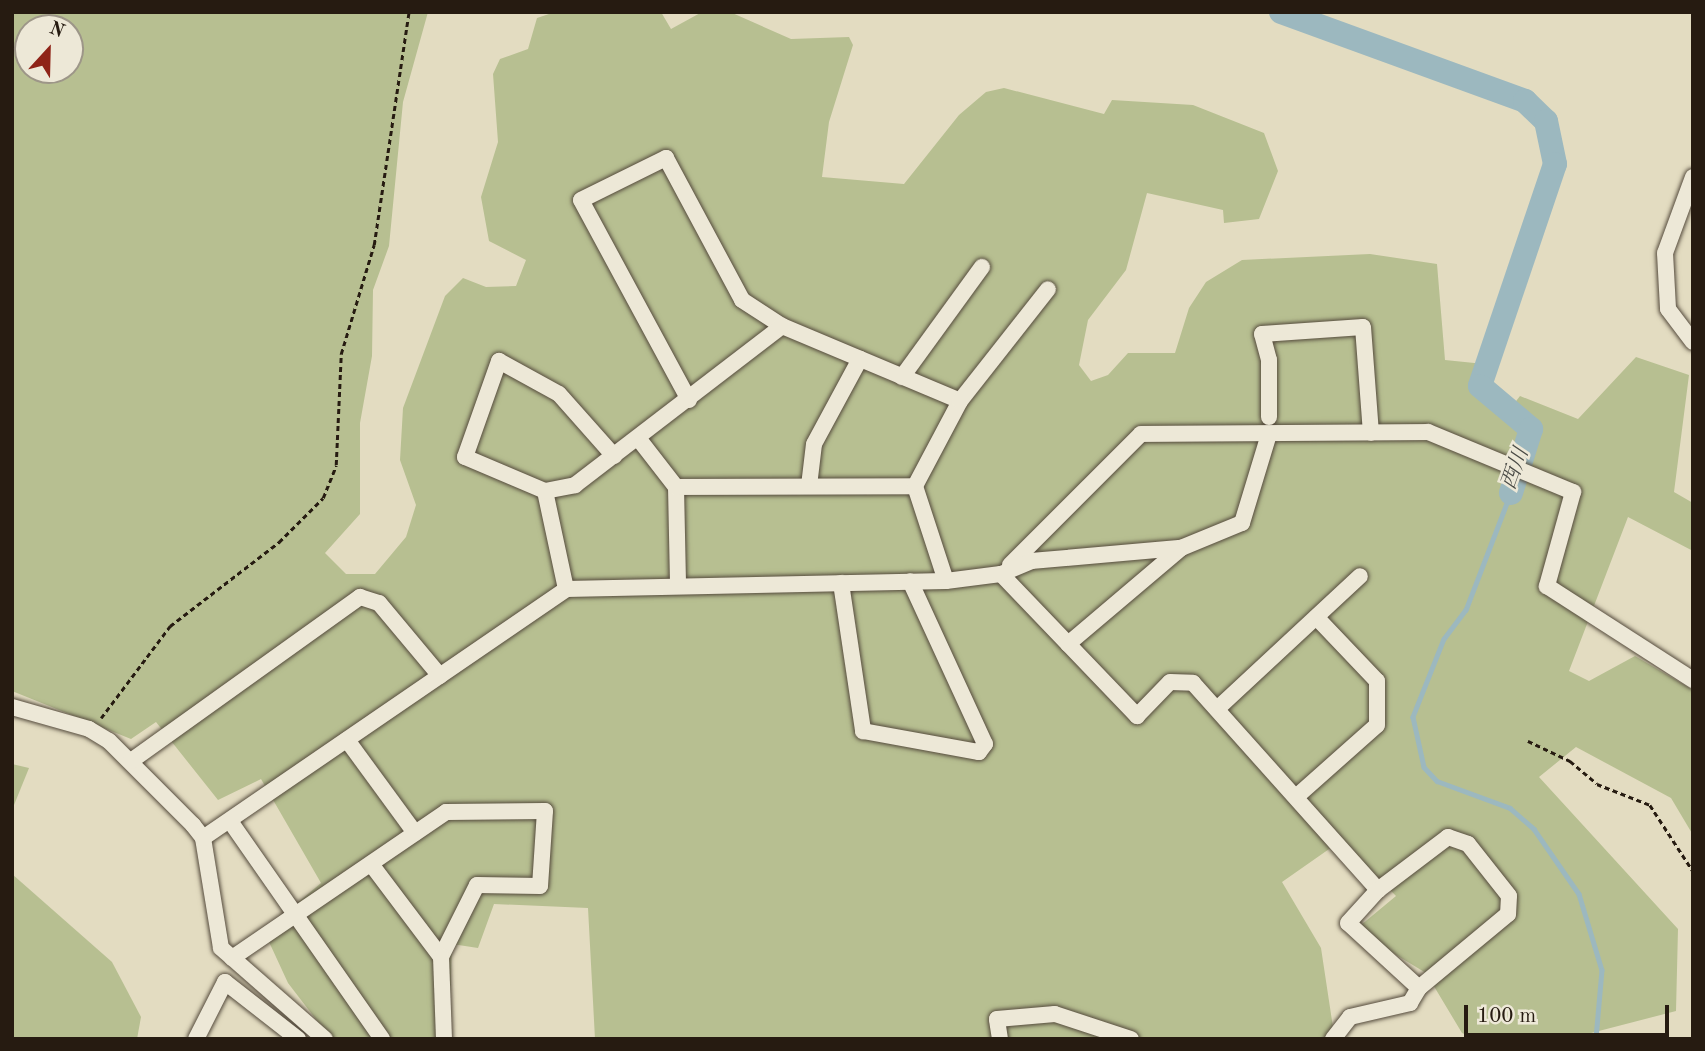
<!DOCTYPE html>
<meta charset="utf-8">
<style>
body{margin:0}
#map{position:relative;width:1705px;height:1051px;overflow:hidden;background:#e3dcc1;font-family:"Old Standard TT","Noto Serif JP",serif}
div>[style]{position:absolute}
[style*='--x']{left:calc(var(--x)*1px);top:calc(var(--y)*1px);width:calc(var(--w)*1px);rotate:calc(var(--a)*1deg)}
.green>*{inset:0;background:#b7bf91}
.stream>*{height:4.5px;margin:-2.25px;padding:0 2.25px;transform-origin:2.25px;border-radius:2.25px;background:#9cb8bf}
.river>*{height:24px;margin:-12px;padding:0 12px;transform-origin:12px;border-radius:12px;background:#9cb8bf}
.path>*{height:2.5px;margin-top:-1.25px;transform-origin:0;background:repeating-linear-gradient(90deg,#261b11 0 5px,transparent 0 8.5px)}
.roads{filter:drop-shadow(0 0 2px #554b3d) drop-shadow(0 0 2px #554b3d)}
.minor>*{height:16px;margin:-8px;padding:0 8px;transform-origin:8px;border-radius:8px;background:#ede8d7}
span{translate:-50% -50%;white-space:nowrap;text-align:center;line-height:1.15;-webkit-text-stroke:5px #ede8d7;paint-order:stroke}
.water-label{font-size:21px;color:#494a45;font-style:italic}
.frame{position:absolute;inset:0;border:14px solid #261b11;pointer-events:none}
.north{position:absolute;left:14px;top:14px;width:70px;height:70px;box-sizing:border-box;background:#ede8d7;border:2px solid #9d9688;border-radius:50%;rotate:22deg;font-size:19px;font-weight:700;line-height:28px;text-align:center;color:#261b11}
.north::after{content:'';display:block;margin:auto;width:24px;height:32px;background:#8f2418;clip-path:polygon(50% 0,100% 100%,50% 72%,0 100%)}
.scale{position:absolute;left:1464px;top:1005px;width:205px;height:32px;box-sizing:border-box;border:4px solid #261b11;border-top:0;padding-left:9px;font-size:21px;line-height:24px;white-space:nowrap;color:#261b11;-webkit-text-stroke:5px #ede8d7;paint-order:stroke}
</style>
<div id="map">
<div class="green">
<div style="clip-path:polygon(evenodd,12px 12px,428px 12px,403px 102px,389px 246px,373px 290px,372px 356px,360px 423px,360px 514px,325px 553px,346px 574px,375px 574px,406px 537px,416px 505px,400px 460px,403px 408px,445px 296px,463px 278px,486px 287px,516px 286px,526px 260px,489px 241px,481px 197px,498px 142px,493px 74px,500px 59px,528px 49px,537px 18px,555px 12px,661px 12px,671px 29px,702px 12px,730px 12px,791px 39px,849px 37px,853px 45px,829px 122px,822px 177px,904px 184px,959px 115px,986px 92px,1004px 88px,1104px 114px,1112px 100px,1193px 105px,1264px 133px,1278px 171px,1259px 219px,1224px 223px,1223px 210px,1147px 193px,1126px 270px,1088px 320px,1079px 365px,1091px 381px,1108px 375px,1128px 353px,1175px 353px,1189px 308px,1206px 282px,1242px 260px,1370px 254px,1437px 264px,1445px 360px,1494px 365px,1486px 385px,1513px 405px,1520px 396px,1578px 419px,1636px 357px,1689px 375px,1674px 492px,1693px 503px,1693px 551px,1628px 517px,1569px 671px,1589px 681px,1635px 656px,1693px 690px,1693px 835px,1671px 798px,1576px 747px,1539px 777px,1678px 929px,1676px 1011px,1568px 1039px,1476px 1039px,1462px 1033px,1426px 973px,1355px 930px,1396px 896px,1342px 840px,1282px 882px,1321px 948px,1334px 1034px,1341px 1039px,595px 1039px,588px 908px,494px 904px,478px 948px,452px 944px,449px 1039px,331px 1039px,288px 983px,264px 931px,321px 883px,261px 779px,218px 800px,156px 722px,131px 739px,12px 691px,12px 12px,28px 28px,70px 28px,70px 70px,28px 70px,28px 28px)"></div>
<div style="clip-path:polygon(12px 764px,29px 768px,12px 810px)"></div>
<div style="clip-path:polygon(12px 874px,112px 962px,141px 1017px,137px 1039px,12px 1039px)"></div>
</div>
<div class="stream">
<div style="--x:1511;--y:493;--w:125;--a:111"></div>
<div style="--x:1466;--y:610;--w:36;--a:127"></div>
<div style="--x:1444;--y:639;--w:84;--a:111.7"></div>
<div style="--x:1413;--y:717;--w:51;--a:77.6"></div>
<div style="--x:1424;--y:767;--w:19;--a:47"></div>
<div style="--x:1437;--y:781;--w:78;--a:20.3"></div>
<div style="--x:1510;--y:808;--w:32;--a:41"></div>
<div style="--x:1534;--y:829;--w:79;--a:55.3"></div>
<div style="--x:1579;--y:894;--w:79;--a:73.2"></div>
<div style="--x:1602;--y:970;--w:69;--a:95"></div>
</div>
<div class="river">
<div style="--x:1281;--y:12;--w:260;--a:20"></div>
<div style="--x:1525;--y:101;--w:29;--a:44"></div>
<div style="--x:1546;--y:121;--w:44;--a:78.2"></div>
<div style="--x:1555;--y:164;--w:234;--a:108.7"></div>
<div style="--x:1480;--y:386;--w:67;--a:40.1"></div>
<div style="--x:1531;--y:429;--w:67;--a:107.4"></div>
</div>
<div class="path">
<div style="--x:101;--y:718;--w:115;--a:-53.1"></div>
<div style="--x:170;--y:626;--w:138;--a:-37.6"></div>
<div style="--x:279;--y:542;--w:62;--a:-45"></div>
<div style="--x:323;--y:498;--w:35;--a:-68"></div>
<div style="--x:336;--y:465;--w:111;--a:-87.4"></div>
<div style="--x:341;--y:354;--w:114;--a:-73.2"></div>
<div style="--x:374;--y:245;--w:236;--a:-81.5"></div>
<div style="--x:1528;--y:741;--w:47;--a:25.5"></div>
<div style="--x:1570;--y:761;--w:35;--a:40"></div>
<div style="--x:1597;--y:784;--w:57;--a:21.6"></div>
<div style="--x:1650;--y:805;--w:79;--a:56.9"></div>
</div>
<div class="roads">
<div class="minor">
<div style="--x:1693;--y:177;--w:81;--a:110.2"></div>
<div style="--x:1665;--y:253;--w:56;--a:86.9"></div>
<div style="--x:1668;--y:309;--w:41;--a:52.9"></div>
<div style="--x:902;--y:377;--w:136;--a:-54"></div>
<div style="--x:689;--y:400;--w:227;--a:-118.4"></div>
<div style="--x:581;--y:200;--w:95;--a:-26.3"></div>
<div style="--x:666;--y:158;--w:161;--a:61.8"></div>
<div style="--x:742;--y:300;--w:48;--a:33"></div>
<div style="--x:782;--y:326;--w:193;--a:22.8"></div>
<div style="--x:1269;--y:417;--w:57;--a:-90"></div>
<div style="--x:1269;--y:360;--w:27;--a:-105"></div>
<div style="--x:1262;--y:334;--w:101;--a:-4"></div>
<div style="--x:1363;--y:327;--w:106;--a:85.7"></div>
<div style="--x:638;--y:438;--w:62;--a:52.2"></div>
<div style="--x:676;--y:487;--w:99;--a:88.8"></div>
<div style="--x:809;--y:486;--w:42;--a:-83.2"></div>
<div style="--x:814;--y:444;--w:97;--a:-61.6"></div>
<div style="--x:676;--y:487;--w:239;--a:-0.2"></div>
<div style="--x:545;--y:491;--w:87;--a:-157"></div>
<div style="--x:465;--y:457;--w:102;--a:-70.5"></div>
<div style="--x:499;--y:361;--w:68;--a:28.8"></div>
<div style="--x:559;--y:394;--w:83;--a:48.4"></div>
<div style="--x:1010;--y:565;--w:185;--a:-45"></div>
<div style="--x:1141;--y:434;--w:287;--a:-0.4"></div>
<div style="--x:1428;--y:432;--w:157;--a:22.5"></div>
<div style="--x:1573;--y:492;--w:98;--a:105.5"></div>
<div style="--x:1547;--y:586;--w:174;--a:32.8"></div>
<div style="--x:1001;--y:574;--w:197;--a:46.2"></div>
<div style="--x:1137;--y:716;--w:47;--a:-45.9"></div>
<div style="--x:1170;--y:682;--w:23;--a:2"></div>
<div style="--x:1193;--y:683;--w:278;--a:48.2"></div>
<div style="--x:946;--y:581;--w:100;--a:-108.1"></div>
<div style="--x:915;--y:486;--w:96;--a:-62.1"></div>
<div style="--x:960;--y:401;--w:142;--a:-51.8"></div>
<div style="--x:841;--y:583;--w:150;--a:81.5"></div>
<div style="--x:863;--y:731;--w:118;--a:10.3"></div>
<div style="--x:979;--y:752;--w:10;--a:-53"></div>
<div style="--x:985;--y:744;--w:179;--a:-114.7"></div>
<div style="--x:566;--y:589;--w:100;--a:-102.1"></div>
<div style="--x:545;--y:491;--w:31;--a:-11"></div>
<div style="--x:575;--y:485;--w:261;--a:-37.5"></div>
<div style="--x:1068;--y:644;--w:148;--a:-40.3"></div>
<div style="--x:12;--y:707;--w:80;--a:15.9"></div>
<div style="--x:89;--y:729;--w:23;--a:31"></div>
<div style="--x:109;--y:741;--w:119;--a:45"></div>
<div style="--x:193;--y:825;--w:16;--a:52"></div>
<div style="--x:203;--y:838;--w:111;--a:80.7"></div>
<div style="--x:221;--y:948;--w:138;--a:41.2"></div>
<div style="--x:1217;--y:709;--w:195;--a:-42.9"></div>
<div style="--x:347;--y:740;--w:115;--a:53.8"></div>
<div style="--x:131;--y:761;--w:282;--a:-35.6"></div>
<div style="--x:360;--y:597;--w:20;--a:18"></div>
<div style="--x:379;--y:603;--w:95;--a:50.1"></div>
<div style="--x:1296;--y:797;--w:108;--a:-41.6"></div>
<div style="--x:1377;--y:725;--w:44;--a:-90"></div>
<div style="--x:1377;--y:681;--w:88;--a:-133.6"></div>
<div style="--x:230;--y:821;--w:266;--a:55.1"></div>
<div style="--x:1448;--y:837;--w:21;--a:19"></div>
<div style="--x:1468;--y:844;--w:66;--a:51.7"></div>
<div style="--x:1509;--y:896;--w:18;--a:93"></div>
<div style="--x:1508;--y:914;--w:116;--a:140.3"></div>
<div style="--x:1419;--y:988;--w:96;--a:-137.5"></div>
<div style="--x:1348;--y:923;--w:45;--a:-47.7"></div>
<div style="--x:1378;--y:890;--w:88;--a:-37.1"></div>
<div style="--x:203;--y:838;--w:440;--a:-34.4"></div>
<div style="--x:566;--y:589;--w:380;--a:-1.2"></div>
<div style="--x:946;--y:581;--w:55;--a:-7.3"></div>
<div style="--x:1001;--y:574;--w:33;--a:-23"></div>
<div style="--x:1031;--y:561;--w:151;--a:-5"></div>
<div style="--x:1181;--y:548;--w:66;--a:-22.3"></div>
<div style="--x:1242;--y:523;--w:93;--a:-73.1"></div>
<div style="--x:371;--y:864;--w:116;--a:53"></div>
<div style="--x:232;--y:958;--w:259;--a:-34.3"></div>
<div style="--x:446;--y:812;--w:99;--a:-0.6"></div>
<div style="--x:545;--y:811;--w:75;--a:93.8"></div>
<div style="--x:540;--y:886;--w:63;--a:-179.1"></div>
<div style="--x:477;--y:885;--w:80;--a:116.6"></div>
<div style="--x:441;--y:957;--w:82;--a:87.9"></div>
<div style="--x:196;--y:1039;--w:64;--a:-63"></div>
<div style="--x:225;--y:982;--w:93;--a:38"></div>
<div style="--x:1000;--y:1039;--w:20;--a:-99"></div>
<div style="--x:997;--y:1019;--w:58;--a:-4.9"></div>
<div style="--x:1055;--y:1014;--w:80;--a:18.2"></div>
<div style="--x:1333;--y:1039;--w:28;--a:-52"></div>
<div style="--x:1350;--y:1017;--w:62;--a:-13.1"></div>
<div style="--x:1410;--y:1003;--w:17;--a:-59"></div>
</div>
</div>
<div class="water-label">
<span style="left:1516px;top:469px;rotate:-70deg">西川</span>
</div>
<div class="frame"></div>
<div class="north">N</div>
<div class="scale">100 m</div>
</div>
